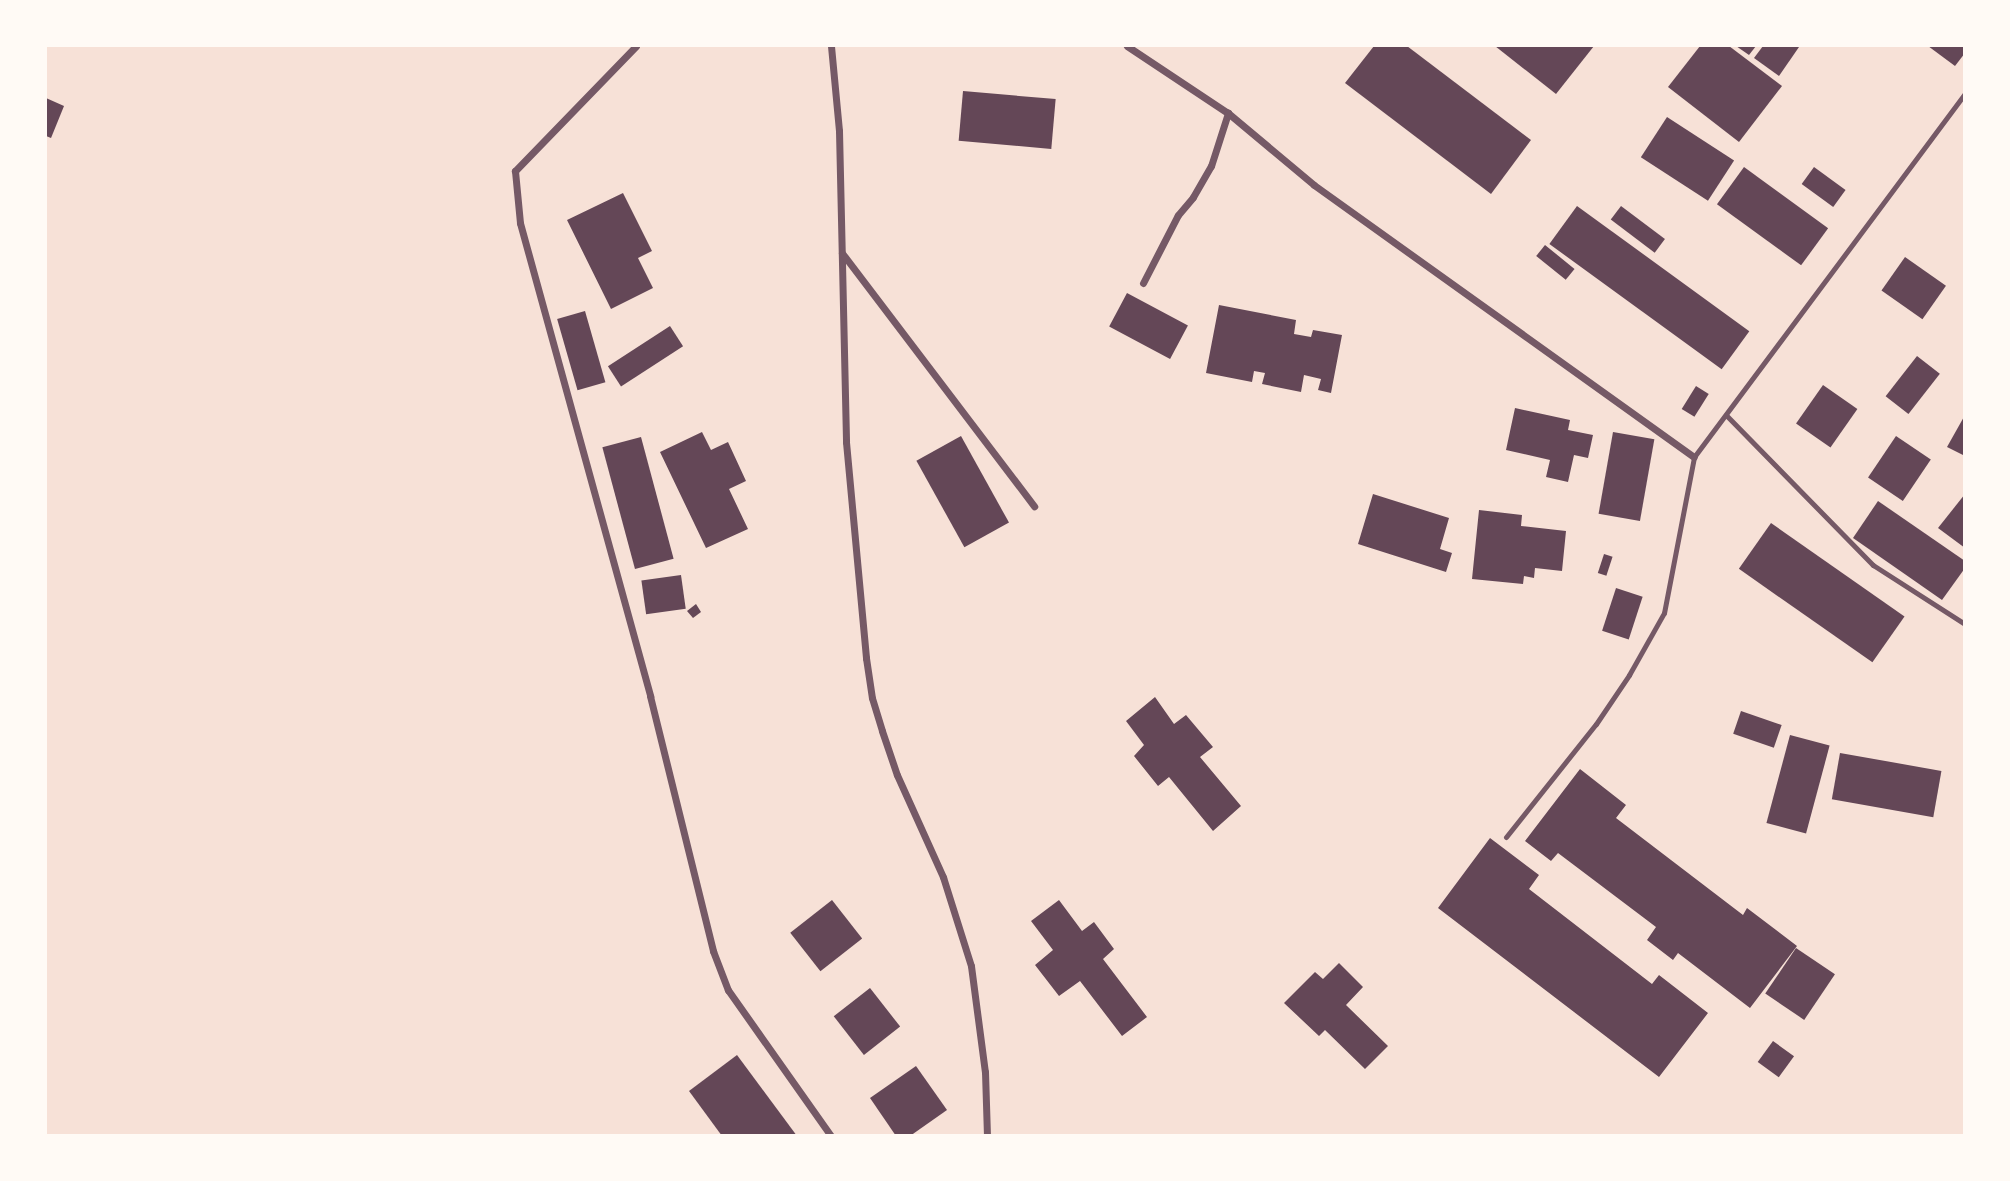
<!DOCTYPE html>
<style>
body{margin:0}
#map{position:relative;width:2010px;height:1181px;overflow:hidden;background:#f7e1d7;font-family:Georgia,serif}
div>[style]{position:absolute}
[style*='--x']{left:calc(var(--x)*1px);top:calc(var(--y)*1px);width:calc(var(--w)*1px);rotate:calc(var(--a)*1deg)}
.building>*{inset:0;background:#644757;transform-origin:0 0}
.service>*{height:5px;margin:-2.5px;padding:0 2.5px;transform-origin:2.5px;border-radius:2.5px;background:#755966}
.minor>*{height:7px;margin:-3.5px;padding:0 3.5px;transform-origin:3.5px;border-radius:3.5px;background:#755966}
span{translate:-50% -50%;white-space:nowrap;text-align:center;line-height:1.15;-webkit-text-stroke:5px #fffaf5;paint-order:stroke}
.frame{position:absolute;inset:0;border:47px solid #fffaf5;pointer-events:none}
</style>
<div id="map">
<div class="building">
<div style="clip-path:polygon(1374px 46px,1407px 46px,1531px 140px,1491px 194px,1345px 83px)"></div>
<div style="clip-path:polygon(1495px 46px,1594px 46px,1556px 94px)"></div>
<div style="clip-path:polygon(1700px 46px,1729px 46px,1782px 86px,1739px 142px,1668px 87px)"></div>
<div style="clip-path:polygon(1736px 46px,1756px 46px,1749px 55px)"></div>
<div style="clip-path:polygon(1763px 46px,1798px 46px,1799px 47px,1779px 76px,1754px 58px)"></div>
<div style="clip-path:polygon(1928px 46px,1965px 46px,1965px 53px,1955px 66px)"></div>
<div style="left:963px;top:91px;width:93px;height:50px;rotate:5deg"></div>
<div style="clip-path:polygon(46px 98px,64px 106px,51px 138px,46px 136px)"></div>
<div style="left:1667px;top:117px;width:80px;height:48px;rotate:33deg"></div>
<div style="left:1744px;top:167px;width:104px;height:46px;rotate:36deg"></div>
<div style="left:1814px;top:167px;width:39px;height:21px;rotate:36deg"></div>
<div style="clip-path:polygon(623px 193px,652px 251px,638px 258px,653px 288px,611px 309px,567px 220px)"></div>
<div style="left:1577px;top:206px;width:213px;height:47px;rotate:36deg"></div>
<div style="left:1621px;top:206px;width:55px;height:17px;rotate:37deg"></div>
<div style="left:1545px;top:245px;width:38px;height:14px;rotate:39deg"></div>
<div style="left:1905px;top:257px;width:50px;height:41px;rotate:35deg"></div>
<div style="left:1127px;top:293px;width:69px;height:38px;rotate:28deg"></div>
<div style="clip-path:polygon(1219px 305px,1296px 320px,1294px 334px,1311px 337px,1313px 330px,1342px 335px,1331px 393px,1318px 390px,1321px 379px,1304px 375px,1301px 392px,1262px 384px,1265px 373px,1254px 371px,1252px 382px,1206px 373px)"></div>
<div style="left:585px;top:311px;width:74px;height:29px;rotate:74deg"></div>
<div style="left:670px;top:326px;width:24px;height:74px;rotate:57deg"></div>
<div style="left:1917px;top:356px;width:29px;height:51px;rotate:38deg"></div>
<div style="left:1823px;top:385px;width:42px;height:47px;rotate:35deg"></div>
<div style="left:1696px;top:386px;width:15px;height:27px;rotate:32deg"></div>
<div style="clip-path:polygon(1515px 408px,1570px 420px,1568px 430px,1593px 435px,1588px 458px,1574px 455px,1568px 482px,1546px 477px,1550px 460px,1506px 450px)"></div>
<div style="clip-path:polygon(1965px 415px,1965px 456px,1947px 447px)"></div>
<div style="clip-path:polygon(702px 432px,711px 450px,728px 442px,746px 481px,729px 489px,748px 529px,706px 548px,660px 452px)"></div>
<div style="left:1613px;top:432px;width:42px;height:83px;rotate:10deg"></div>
<div style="left:961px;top:436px;width:99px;height:51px;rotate:61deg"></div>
<div style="left:1896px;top:436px;width:42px;height:50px;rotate:34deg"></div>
<div style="left:641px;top:437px;width:126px;height:40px;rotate:75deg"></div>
<div style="clip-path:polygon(1373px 494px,1449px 518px,1440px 549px,1452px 553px,1446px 572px,1358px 544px)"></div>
<div style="clip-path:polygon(1965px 494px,1965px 548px,1938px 528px)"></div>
<div style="clip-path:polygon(1878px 501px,1965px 561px,1965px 568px,1942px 600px,1853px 538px)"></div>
<div style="clip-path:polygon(1479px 510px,1522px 515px,1521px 526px,1566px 531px,1562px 571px,1535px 568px,1534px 578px,1524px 576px,1523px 584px,1472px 579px)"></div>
<div style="left:1771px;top:523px;width:163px;height:56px;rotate:35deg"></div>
<div style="left:1604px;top:554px;width:9px;height:20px;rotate:18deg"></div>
<div style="left:681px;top:575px;width:34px;height:40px;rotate:82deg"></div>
<div style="left:1616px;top:588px;width:28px;height:45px;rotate:18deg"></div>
<div style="clip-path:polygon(696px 604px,701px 612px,693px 618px,687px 611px)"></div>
<div style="clip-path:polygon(1155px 697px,1174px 724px,1186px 715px,1213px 747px,1200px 757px,1241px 806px,1213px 831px,1169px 777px,1158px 786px,1134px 756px,1144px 745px,1126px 721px)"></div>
<div style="left:1741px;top:711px;width:43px;height:24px;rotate:19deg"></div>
<div style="left:1790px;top:735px;width:41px;height:91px;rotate:15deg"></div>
<div style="left:1840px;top:753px;width:103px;height:47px;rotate:10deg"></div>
<div style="clip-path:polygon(1580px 769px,1626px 805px,1616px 818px,1743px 915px,1747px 908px,1797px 946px,1750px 1008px,1678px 953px,1673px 960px,1647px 940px,1656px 927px,1558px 853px,1551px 861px,1525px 841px)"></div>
<div style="clip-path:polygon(1490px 838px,1539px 875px,1529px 889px,1652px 984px,1659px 975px,1708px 1013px,1659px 1077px,1438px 908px)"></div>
<div style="left:832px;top:900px;width:49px;height:53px;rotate:52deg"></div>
<div style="clip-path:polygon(1059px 900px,1082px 931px,1094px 922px,1114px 949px,1103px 959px,1147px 1017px,1122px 1036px,1080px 981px,1059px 996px,1035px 965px,1053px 950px,1031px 921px)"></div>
<div style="left:1796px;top:948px;width:47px;height:55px;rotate:34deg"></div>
<div style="clip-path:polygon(1339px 963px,1363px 987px,1346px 1005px,1388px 1046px,1365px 1069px,1325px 1030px,1319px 1036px,1284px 1003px,1315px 972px,1323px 979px)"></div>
<div style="left:870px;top:988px;width:49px;height:46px;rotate:52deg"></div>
<div style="left:1773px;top:1041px;width:26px;height:26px;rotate:36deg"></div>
<div style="clip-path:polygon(737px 1055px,797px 1136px,722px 1136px,689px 1091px)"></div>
<div style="clip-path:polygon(916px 1066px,947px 1110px,910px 1136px,896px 1136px,870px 1098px)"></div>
</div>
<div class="service">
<div style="--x:1726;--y:415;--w:210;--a:45.6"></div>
<div style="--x:1873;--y:565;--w:109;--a:32.7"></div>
<div style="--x:1506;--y:837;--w:144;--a:-51.5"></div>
<div style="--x:1596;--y:724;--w:59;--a:-56"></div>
<div style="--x:1629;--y:675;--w:71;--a:-60.6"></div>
<div style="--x:1664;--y:613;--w:159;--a:-79.1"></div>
<div style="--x:1694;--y:457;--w:453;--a:-53.3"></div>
</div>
<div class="minor">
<div style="--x:636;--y:46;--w:174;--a:134.1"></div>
<div style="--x:515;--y:171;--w:52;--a:84.5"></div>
<div style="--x:520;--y:223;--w:491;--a:74.6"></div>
<div style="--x:650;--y:696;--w:263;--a:76.1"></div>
<div style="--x:713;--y:951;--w:42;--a:69"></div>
<div style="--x:728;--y:990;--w:179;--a:54.8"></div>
<div style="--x:831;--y:46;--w:85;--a:84.6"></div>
<div style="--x:839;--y:131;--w:311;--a:88.7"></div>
<div style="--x:846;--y:442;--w:217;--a:84.7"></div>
<div style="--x:866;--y:658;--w:40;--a:81.5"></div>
<div style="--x:872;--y:698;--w:34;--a:73"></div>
<div style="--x:882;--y:731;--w:46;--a:71.2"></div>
<div style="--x:897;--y:775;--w:112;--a:65.7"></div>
<div style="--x:943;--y:877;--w:93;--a:72.5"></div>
<div style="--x:971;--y:966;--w:107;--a:82.5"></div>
<div style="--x:985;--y:1072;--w:64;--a:88.2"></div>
<div style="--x:1127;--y:46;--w:121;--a:33.6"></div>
<div style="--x:1228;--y:113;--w:112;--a:39.9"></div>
<div style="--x:1314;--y:185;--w:467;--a:35.6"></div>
<div style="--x:842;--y:253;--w:318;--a:52.8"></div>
<div style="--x:1143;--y:283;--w:76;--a:-62.8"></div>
<div style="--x:1178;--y:215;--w:23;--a:-50"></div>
<div style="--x:1193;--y:197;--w:36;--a:-60"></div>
<div style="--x:1211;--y:166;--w:56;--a:-72.2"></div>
</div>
<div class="frame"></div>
</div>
